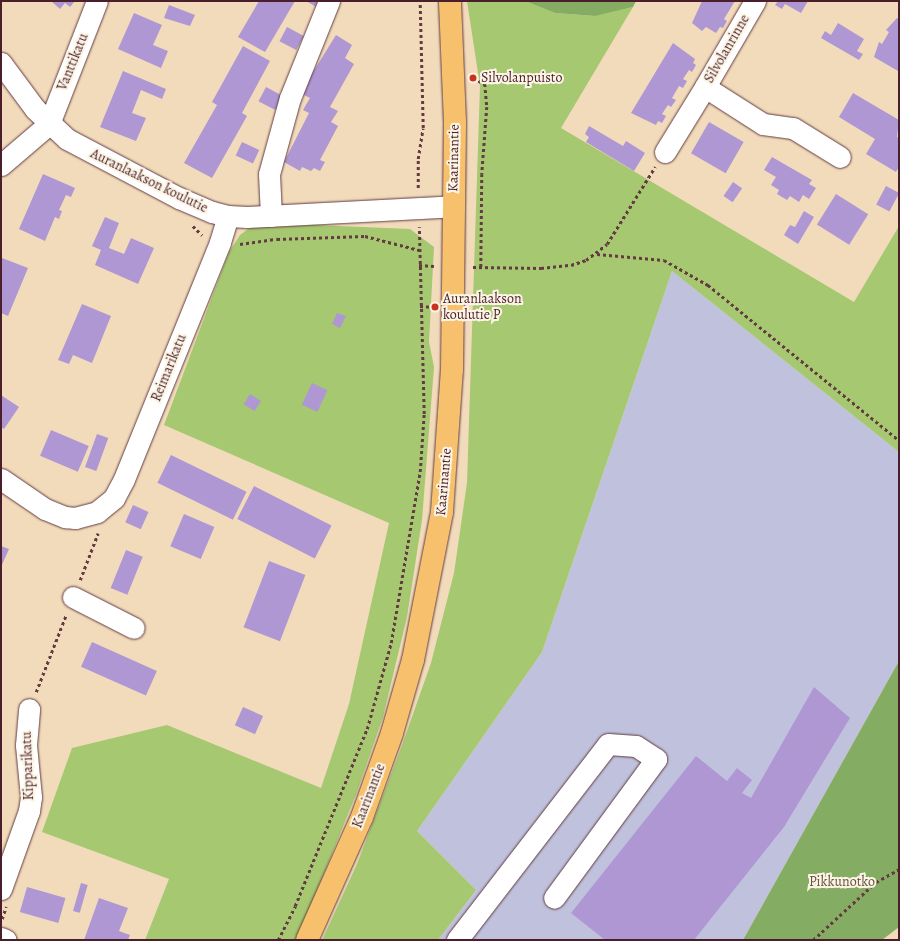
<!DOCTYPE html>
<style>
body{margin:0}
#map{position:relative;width:900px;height:941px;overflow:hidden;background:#f2dbbb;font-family:Alegreya,serif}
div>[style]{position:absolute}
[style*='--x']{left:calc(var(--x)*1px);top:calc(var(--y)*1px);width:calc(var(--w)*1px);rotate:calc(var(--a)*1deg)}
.industrial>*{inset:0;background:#c0c2dd}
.green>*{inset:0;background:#a5c871}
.forest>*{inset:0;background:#84ac63}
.building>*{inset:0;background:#af97d4;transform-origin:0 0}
.path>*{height:2.5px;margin-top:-1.25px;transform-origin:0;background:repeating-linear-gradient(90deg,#633b41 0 3px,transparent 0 6px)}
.roads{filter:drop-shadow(0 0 1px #633b41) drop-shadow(0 0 1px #633b41)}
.minor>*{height:21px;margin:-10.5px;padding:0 10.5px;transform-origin:10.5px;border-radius:10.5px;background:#fff}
.major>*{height:22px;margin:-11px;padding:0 11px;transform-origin:11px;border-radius:11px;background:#f7c06c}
.dots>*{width:11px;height:11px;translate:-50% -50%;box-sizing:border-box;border:2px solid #fcf5e5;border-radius:50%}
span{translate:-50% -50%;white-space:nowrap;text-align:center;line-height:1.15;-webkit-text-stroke:4px #fcf5e5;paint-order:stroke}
.street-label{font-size:14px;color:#4a1f2b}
.poi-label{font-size:14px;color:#4a1f2b}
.left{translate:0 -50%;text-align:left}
.park-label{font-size:14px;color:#655240}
.frame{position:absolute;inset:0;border:2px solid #4a1f2b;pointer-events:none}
</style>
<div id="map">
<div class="industrial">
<div style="clip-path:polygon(672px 271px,899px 452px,899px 661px,743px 940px,438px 940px,476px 890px,417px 831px,542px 652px)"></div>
</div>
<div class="green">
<div style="clip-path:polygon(467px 1px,525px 1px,555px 13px,594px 16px,633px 7px,561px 128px,854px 302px,899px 226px,899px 452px,672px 271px,542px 652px,417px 831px,476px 890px,438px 940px,322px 940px,357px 864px,401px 748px,431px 663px,454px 573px,467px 483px,480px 86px)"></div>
<div style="clip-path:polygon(267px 223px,410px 229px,434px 247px,429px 342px,434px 367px,422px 520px,407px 617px,383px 717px,357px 792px,297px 940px,145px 940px,169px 879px,42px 832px,72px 748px,167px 725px,321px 788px,349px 704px,389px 523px,164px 425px,229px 252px,240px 235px,252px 226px)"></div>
</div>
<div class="forest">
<div style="clip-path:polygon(525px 1px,636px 1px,633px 7px,595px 16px,555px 13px)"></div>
<div style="clip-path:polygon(899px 661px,899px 927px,882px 940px,743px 940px)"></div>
</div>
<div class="building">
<div style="clip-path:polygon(51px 1px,75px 1px,70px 7px,65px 3px,60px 9px)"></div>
<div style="clip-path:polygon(259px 1px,295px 1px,265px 52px,238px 37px)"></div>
<div style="clip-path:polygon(306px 1px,323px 1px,318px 8px)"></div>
<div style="clip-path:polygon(702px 1px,735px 1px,724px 19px,727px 21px,723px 28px,720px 27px,716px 33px,706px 27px,702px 31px,692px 23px)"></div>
<div style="clip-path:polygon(778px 1px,808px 1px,801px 13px,785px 4px,782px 9px,775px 5px)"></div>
<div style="clip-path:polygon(169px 5px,195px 15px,190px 26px,164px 18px)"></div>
<div style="clip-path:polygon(134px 13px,162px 25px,153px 45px,168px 51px,161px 68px,118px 49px)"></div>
<div style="clip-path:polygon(897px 18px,899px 19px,898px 71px,874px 57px,879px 42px,882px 44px,889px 32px,886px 30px)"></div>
<div style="clip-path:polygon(838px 23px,864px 39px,857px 51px,863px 54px,859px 60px,821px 38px,825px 31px,831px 35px)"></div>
<div style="left:287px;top:27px;width:19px;height:16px;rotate:28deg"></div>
<div style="clip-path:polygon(336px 35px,352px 45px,345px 58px,354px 64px,330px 107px,338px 111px,331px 122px,338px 126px,320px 160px,325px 162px,320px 171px,314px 168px,311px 171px,302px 167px,300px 171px,284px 162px,309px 113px,303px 110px,310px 98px,300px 93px)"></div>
<div style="clip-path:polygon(673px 43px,695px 59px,693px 63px,696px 65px,692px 72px,689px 70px,683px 79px,687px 81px,683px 88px,679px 86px,672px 98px,676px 100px,671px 107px,668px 105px,662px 114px,666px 116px,662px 123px,658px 121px,656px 125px,631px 113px)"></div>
<div style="clip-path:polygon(243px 46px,270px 61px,242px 113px,247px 116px,212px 178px,184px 163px,217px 105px,212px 102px)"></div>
<div style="clip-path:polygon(123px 71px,166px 89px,162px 99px,141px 90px,132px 113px,146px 118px,136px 141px,100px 127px)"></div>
<div style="left:266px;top:87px;width:19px;height:16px;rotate:28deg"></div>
<div style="clip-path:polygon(853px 93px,899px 120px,897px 137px,899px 138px,899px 167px,896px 172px,866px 154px,875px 139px,839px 117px)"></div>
<div style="left:709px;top:122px;width:40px;height:36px;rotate:30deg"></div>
<div style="clip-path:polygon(589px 126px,623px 146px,626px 141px,645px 153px,634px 171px,586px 142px,589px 137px,585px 134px)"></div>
<div style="left:242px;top:142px;width:19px;height:15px;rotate:25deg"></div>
<div style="clip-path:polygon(772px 157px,812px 180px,809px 184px,816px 188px,809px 199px,803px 195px,799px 202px,790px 196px,787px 200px,777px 194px,779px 190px,771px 185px,776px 177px,764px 170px)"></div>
<div style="clip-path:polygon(43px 174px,75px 188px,71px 197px,66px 195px,59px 210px,62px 211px,59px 219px,55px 217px,45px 241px,19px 229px)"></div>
<div style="left:733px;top:182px;width:11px;height:17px;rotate:34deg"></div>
<div style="left:886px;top:186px;width:15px;height:21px;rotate:28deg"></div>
<div style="left:836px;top:194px;width:38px;height:36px;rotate:32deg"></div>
<div style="clip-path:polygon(804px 211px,814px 217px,798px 244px,784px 235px,790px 225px,795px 227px)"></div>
<div style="clip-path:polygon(105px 217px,119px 223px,109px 248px,124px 254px,131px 238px,154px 248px,138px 284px,95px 265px,101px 250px,92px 246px)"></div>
<div style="clip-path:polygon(2px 258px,28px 268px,8px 316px,1px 313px)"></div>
<div style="clip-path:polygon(82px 304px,111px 316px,92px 363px,73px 355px,69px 364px,58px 360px)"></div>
<div style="clip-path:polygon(337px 313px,346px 316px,340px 328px,332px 324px)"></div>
<div style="left:312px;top:383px;width:17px;height:24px;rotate:25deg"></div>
<div style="left:250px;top:394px;width:13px;height:12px;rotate:32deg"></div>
<div style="clip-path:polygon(1px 395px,19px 407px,4px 429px,1px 427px)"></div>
<div style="left:51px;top:430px;width:41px;height:28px;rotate:23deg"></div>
<div style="left:97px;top:434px;width:12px;height:35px;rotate:20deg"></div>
<div style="left:171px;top:455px;width:84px;height:31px;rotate:26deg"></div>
<div style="left:254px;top:486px;width:87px;height:37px;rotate:27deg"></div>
<div style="left:133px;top:505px;width:17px;height:19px;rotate:24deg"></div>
<div style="left:184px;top:514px;width:33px;height:35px;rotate:23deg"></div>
<div style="clip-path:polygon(1px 546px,9px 549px,1px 567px)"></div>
<div style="left:126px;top:550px;width:18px;height:41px;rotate:22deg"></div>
<div style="left:269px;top:561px;width:39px;height:71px;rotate:21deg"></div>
<div style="left:92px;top:642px;width:71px;height:27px;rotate:24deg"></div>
<div style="clip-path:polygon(814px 687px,850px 718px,784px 827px,694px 940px,605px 940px,571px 913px,696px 756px,727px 781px,737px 768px,752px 780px,742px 793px,751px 798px)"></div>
<div style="left:243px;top:707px;width:22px;height:20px;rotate:24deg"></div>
<div style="left:81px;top:883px;width:7px;height:29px;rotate:16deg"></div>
<div style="left:27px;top:887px;width:40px;height:26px;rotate:16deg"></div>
<div style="clip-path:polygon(99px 898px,128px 908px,119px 931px,130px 935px,128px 940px,84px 940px)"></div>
</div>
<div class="path">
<div style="--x:473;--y:78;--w:13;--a:27"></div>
<div style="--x:485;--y:84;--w:23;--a:85"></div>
<div style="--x:487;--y:107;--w:67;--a:94.3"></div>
<div style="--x:482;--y:174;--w:93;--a:90.6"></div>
<div style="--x:418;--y:188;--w:29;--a:-90"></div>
<div style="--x:418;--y:159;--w:31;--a:-81"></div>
<div style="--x:423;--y:128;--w:127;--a:-91.4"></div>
<div style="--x:193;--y:226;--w:13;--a:45"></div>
<div style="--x:240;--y:244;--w:37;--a:-8"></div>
<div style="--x:277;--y:239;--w:88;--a:-2"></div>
<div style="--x:365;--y:236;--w:56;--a:14.5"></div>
<div style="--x:597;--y:254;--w:67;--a:5.1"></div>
<div style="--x:664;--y:260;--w:51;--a:29.6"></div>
<div style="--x:708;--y:285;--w:246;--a:39.1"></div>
<div style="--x:419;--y:265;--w:15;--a:4"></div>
<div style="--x:473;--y:267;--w:68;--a:0.8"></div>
<div style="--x:541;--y:268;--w:30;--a:-6"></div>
<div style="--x:571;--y:265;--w:16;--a:-18"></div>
<div style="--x:586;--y:260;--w:26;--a:-37"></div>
<div style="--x:607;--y:244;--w:91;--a:-58.1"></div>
<div style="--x:420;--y:306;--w:14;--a:4"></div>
<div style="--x:80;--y:580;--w:50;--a:-69"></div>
<div style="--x:36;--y:692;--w:83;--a:-68.7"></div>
<div style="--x:2;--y:919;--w:13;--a:-72"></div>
<div style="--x:278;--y:940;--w:38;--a:-63"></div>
<div style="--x:295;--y:906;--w:191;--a:-67.9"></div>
<div style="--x:367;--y:729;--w:89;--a:-74.4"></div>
<div style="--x:391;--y:643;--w:173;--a:-80.4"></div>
<div style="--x:420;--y:472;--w:58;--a:-86.1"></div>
<div style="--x:424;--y:414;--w:187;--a:-91.5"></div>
<div style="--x:813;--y:940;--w:86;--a:-42.6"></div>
<div style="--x:876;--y:882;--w:26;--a:-29"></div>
</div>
<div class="roads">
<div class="minor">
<div style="--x:755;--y:1;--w:99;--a:120.2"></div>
<div style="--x:705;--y:87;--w:69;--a:32.5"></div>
<div style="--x:763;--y:124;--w:30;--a:8"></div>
<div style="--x:793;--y:128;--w:55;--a:31.7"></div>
<div style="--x:1;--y:63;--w:57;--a:53.5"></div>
<div style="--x:35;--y:109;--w:44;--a:43.2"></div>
<div style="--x:67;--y:139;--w:127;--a:27.8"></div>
<div style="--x:179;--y:198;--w:36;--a:23"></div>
<div style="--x:212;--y:212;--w:16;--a:14"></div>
<div style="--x:228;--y:216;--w:19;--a:3"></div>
<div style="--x:247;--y:217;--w:207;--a:-3"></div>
<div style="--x:665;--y:152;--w:76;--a:-58.4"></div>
<div style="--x:1;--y:165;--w:63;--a:-40.5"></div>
<div style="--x:49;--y:124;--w:132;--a:-68.7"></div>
<div style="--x:271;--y:216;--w:42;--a:-92.7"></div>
<div style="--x:269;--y:174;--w:79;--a:-74.6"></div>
<div style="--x:290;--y:98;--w:105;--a:-68.1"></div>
<div style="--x:1;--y:479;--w:53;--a:34.3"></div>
<div style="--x:45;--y:509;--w:22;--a:22"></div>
<div style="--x:65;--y:517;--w:10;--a:6"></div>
<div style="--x:75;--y:518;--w:23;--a:-15"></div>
<div style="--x:97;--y:512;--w:22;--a:-39"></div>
<div style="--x:114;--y:498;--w:21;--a:-62"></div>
<div style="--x:124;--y:479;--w:256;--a:-67.9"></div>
<div style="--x:220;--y:242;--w:27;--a:-73"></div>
<div style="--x:73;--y:597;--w:68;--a:26.9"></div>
<div style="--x:1;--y:889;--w:83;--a:-70.3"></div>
<div style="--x:29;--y:811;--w:14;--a:-82"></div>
<div style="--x:31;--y:797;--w:52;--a:-95.5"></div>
<div style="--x:26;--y:745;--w:36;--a:-85"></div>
<div style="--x:1;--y:938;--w:5;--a:22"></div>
<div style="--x:457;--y:940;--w:247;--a:-52.4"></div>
<div style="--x:608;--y:744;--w:28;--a:4"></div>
<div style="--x:636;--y:746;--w:24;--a:33"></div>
<div style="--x:656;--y:759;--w:172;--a:126.3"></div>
</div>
<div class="major">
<div style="--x:307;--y:940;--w:135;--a:-65.9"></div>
<div style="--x:362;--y:817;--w:89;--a:-70.3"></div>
<div style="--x:392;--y:733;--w:76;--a:-74"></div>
<div style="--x:413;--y:660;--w:151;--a:-78.9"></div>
<div style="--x:442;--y:512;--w:142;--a:-86"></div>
<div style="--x:452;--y:370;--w:248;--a:-89.3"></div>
<div style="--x:455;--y:122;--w:121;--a:-92.4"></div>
</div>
</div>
<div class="dots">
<div style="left:473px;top:78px;background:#c8321e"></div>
<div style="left:435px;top:307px;background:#c8321e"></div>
</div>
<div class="street-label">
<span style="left:727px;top:49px;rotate:-60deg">Silvolanrinne</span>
<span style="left:73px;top:62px;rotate:-68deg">Vanttikatu</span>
<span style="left:454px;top:158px;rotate:-89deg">Kaarinantie</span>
<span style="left:149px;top:181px;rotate:26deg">Auranlaakson koulutie</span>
<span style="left:169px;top:368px;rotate:-68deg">Reimarikatu</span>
<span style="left:444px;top:482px;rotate:-85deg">Kaarinantie</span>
<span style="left:28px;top:766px;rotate:-92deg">Kipparikatu</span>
<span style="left:369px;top:796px;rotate:-69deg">Kaarinantie</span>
</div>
<div class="poi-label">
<span class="left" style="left:481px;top:78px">Silvolanpuisto</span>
<span class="left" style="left:443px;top:307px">Auranlaakson<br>koulutie P</span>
</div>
<div class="park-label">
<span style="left:842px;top:882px">Pikkunotko</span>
</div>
<div class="frame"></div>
</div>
